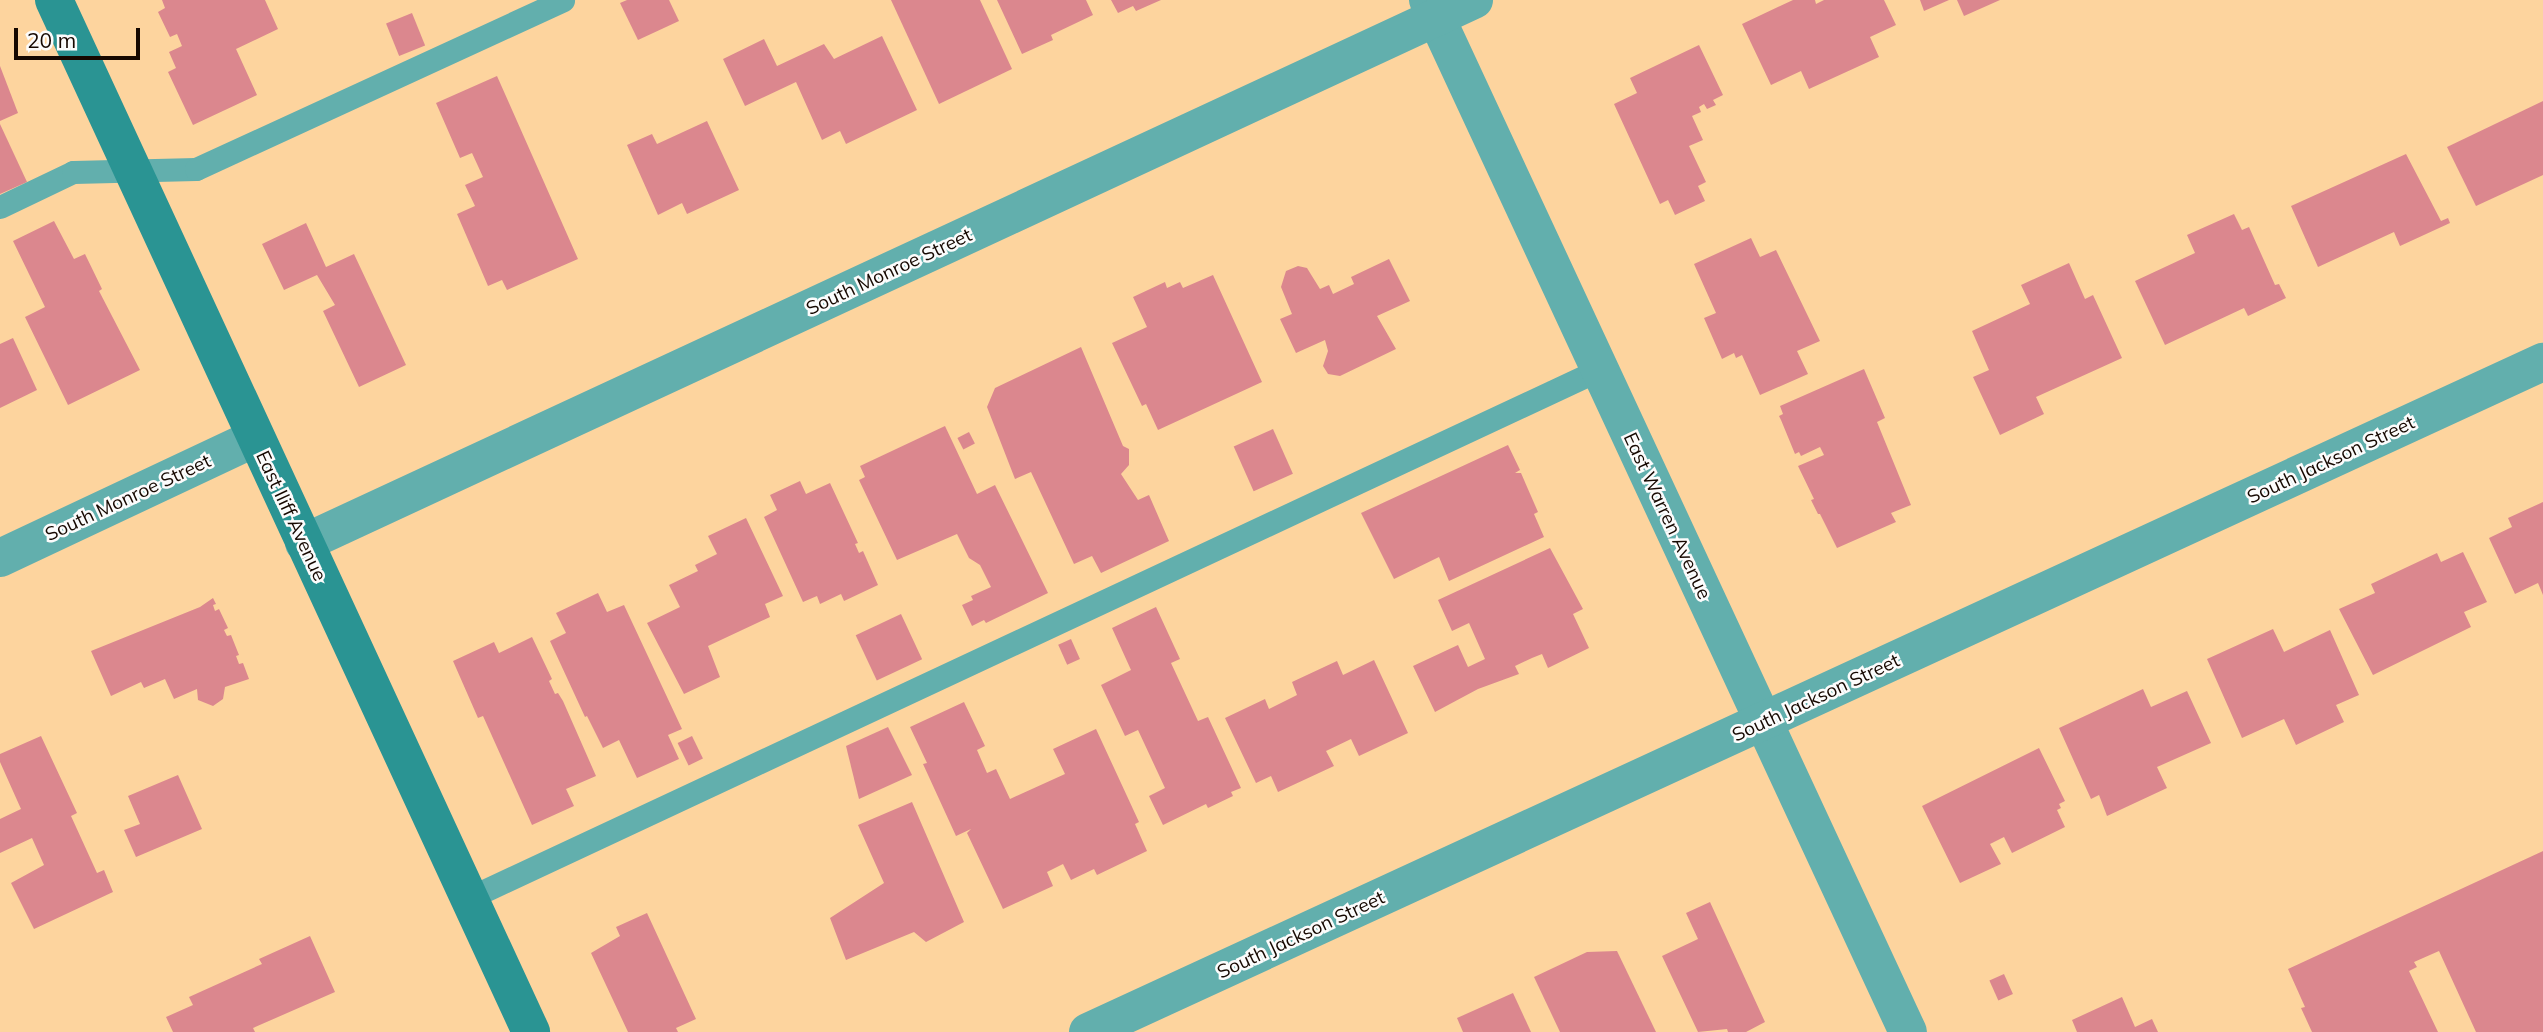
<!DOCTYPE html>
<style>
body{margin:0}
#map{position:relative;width:2543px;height:1032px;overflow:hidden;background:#fdd49e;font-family:Mulish,sans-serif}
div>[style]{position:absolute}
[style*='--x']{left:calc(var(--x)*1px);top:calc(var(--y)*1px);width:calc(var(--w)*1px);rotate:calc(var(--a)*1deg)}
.building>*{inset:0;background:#db878e;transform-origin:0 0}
.lane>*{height:23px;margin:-11.5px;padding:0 11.5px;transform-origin:11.5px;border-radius:11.5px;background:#62afad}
.street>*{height:38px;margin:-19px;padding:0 19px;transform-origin:19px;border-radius:19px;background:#62afad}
.secondary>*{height:38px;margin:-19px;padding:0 19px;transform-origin:19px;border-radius:19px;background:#2a9493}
span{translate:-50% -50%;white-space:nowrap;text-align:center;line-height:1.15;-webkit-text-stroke:5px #fcfcfc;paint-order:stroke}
.street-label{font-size:19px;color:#160800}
.scale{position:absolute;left:14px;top:28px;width:126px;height:32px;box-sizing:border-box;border:4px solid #160800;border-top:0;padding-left:9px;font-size:21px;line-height:24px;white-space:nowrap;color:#160800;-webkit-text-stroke:5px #fcfcfc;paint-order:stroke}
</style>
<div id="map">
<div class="building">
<div style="clip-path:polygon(162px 0,265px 0,278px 29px,236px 49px,257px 95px,193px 125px,168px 72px,176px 68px,169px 52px,182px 46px,177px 34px,170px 37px,158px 12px,165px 8px)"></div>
<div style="clip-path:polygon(627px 0,669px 0,679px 21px,638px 40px,620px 3px)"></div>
<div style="clip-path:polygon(891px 0,980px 0,1012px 69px,939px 104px)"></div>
<div style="clip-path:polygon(997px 0,1086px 0,1093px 15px,1051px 35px,1053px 40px,1022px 54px)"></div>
<div style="clip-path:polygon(1111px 0,1161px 0,1136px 11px,1133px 6px,1118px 13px)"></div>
<div style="clip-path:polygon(1793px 0,1815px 0,1816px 4px,1824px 0,1884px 0,1896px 25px,1870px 37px,1879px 57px,1809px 89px,1801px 71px,1771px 85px,1742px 24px)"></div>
<div style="clip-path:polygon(1920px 0,1949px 0,1924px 11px)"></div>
<div style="clip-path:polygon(1957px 0,2000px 0,1964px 16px)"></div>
<div style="left:412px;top:13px;width:35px;height:28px;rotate:68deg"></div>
<div style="clip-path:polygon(882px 36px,917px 110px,846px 144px,840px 131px,822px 140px,796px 82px,745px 106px,723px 59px,764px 39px,777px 66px,824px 44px,834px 59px)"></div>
<div style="clip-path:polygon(1699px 45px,1723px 95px,1713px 100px,1716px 105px,1707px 109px,1704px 104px,1699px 107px,1701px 112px,1692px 116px,1703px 140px,1689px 146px,1706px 182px,1698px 186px,1705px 201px,1675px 215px,1668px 200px,1660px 204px,1614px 104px,1637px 93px,1630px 78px)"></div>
<div style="clip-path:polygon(0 66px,18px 113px,0 121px)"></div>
<div style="clip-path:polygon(497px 76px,578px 259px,507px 290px,502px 280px,488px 286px,457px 214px,475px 206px,465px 185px,483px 177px,472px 153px,460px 158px,436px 103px)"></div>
<div style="clip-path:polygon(2543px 101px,2543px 175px,2476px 206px,2447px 147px)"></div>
<div style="clip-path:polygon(707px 121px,739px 190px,687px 214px,682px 203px,658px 215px,627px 145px,652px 134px,657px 144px)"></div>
<div style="clip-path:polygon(0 124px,27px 182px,0 194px)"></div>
<div style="clip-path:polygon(2406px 154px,2441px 221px,2448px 218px,2450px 223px,2400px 246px,2394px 232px,2318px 267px,2291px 206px)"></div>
<div style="clip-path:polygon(2234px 214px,2242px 230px,2249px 227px,2275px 285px,2279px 284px,2286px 298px,2248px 316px,2244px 308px,2165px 345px,2135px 281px,2195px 253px,2187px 235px)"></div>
<div style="clip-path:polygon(54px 221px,74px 259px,85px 254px,102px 289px,99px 291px,140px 370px,68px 405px,25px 317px,45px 307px,13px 241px)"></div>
<div style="clip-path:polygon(306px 223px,326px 267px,354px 254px,406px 365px,359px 387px,323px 311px,335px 305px,317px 275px,284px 290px,262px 244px)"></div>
<div style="clip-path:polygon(1751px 238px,1760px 257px,1776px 250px,1820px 341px,1797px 351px,1808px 374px,1760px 395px,1742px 355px,1736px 358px,1734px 353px,1722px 359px,1704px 318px,1716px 313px,1694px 264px)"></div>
<div style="clip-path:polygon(1389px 259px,1410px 301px,1377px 316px,1396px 349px,1340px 376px,1328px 374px,1323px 366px,1328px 351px,1325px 340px,1296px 353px,1280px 319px,1292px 314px,1281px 287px,1286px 271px,1298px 266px,1307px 268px,1320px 289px,1329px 285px,1333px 294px,1354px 284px,1351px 277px)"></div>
<div style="clip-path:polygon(2069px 263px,2085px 299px,2093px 295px,2122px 358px,2036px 397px,2044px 414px,2000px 435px,1973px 377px,1989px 370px,1972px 331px,2030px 304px,2021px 285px)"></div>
<div style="clip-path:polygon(1213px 275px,1262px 382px,1158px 430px,1146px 404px,1142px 406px,1112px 343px,1147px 327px,1133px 297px,1165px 282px,1167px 288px,1180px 282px,1183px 288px)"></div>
<div style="clip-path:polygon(13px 338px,37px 390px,0 408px,0 344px)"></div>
<div style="clip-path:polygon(1081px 347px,1123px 446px,1129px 449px,1129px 465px,1121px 474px,1138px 500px,1149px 495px,1169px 541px,1101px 573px,1092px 556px,1074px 564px,1031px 472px,1015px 479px,987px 407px,995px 388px)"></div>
<div style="clip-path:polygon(1864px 369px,1885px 418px,1877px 422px,1911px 505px,1891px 513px,1896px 522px,1837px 548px,1820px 514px,1818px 514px,1811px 500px,1814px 499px,1798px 466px,1824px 455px,1820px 447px,1801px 456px,1799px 452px,1795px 454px,1781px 420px,1779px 416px,1783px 414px,1780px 406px)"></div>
<div style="clip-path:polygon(945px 426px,977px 494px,995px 485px,1048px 593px,986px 623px,984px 620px,972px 626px,962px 605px,973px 600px,971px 596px,991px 587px,980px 565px,969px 558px,957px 534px,897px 560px,859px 480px,865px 477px,860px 466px)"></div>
<div style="left:1273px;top:429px;width:49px;height:43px;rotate:66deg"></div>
<div style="left:969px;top:432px;width:13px;height:13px;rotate:63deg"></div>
<div style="clip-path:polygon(1508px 445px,1520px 470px,1515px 473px,1521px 473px,1538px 512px,1534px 514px,1544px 537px,1449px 581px,1439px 557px,1394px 579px,1361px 513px)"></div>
<div style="clip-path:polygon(800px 481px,806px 494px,830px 483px,858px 543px,855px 544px,859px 553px,863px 551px,878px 585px,844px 601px,841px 594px,820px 604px,817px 596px,803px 602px,764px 517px,777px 510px,770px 495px)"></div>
<div style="clip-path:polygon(2543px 502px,2543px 595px,2538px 583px,2515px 594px,2489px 538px,2512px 527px,2508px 518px)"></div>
<div style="clip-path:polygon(746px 518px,783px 596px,765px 604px,770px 617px,708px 646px,720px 677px,684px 694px,647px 623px,680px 607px,669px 585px,698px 571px,695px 565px,717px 554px,708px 536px)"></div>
<div style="clip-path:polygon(1550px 548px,1583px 609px,1573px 614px,1589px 648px,1548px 668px,1542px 654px,1532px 658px,1515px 666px,1519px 674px,1478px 689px,1435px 712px,1413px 666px,1458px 645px,1468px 667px,1485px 659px,1469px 623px,1452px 631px,1438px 600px)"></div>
<div style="clip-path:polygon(2463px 552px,2487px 602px,2464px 612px,2471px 627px,2373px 675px,2339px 609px,2375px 593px,2371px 584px,2437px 553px,2441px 562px)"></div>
<div style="clip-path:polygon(598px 593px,607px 612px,624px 605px,682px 729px,668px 735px,679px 759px,637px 778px,619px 740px,603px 748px,587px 716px,585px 717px,550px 641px,566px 633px,556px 613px)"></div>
<div style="clip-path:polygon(213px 598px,216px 604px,213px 605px,215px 611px,219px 609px,228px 628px,224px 630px,227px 636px,231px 635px,239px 655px,236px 656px,239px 664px,243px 663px,249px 679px,225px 687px,223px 699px,213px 706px,198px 700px,197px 689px,174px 699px,165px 679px,144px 688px,141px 682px,111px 696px,91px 651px,200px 607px)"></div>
<div style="clip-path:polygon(1156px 607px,1180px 659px,1171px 663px,1198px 721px,1208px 717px,1241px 788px,1231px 792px,1233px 796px,1208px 808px,1206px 804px,1163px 825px,1149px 796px,1165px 788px,1138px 730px,1125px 736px,1101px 685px,1131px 670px,1112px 628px)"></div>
<div style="left:901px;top:614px;width:50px;height:50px;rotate:65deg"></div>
<div style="clip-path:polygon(2273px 629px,2284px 652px,2330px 630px,2359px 695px,2336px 705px,2344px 722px,2296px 745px,2284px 719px,2242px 738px,2207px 659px)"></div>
<div style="clip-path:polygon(532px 637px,552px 679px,549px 681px,555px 694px,558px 693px,563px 701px,596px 776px,566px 789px,574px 806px,532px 825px,483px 716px,478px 718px,453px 661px,494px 642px,499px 653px)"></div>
<div style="left:1071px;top:639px;width:22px;height:14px;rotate:66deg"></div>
<div style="clip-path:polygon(1374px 660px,1408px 733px,1359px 756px,1351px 739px,1326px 751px,1334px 766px,1278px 792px,1271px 776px,1256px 783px,1225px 718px,1265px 699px,1269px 709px,1297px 695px,1292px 682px,1337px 661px,1343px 675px)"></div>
<div style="clip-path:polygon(2143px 689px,2151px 707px,2187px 691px,2211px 743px,2157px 767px,2167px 788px,2107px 816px,2099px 795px,2091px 799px,2059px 728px)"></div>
<div style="clip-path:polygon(964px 702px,985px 746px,977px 750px,987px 773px,996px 769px,1010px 799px,1065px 774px,1053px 749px,1096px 729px,1139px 822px,1135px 824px,1147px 851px,1097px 875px,1094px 869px,1071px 880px,1063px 864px,1047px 872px,1053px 886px,1003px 909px,967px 833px,971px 829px,956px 836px,923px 764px,927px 763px,910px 727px)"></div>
<div style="clip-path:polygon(888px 727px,912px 775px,859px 799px,846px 746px)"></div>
<div style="clip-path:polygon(41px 736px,77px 813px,71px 816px,97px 873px,104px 870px,113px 892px,34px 929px,11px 883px,44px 865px,32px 838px,0 853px,0 819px,21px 809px,0 762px,0 754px)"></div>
<div style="left:692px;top:736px;width:25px;height:16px;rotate:64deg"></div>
<div style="clip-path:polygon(2039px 748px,2065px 801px,2059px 804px,2061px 808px,2057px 810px,2065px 827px,2012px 853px,2004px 837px,1990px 844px,2001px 864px,1960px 883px,1922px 806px)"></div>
<div style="clip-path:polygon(178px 775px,202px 829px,136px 857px,124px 830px,140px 824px,128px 796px)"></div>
<div style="clip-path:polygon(912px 802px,964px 922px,926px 942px,914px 932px,846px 960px,830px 918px,884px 883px,858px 825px)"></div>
<div style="clip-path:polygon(2543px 851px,2543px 1032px,2476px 1032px,2439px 951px,2414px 962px,2417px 967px,2409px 971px,2438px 1032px,2312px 1032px,2301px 1008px,2305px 1007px,2288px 969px)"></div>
<div style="clip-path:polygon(1710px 902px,1765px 1022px,1746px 1032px,1728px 1032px,1727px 1029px,1698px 1032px,1662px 956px,1698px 939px,1686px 913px)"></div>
<div style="clip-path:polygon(647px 913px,696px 1019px,676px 1028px,678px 1032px,628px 1032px,591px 953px,620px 936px,616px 927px)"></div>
<div style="clip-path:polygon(310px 936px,335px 992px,253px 1028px,255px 1032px,173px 1032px,166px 1017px,193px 1005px,189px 997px,262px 964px,259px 959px)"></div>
<div style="clip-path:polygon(1617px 951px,1656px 1032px,1560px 1032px,1534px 977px,1587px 952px)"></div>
<div style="left:2004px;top:974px;width:22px;height:16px;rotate:66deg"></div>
<div style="clip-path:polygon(1513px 993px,1531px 1032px,1463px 1032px,1457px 1018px)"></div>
<div style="clip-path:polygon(2122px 997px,2135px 1027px,2152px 1019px,2158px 1032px,2077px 1032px,2072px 1020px)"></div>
</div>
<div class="lane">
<div style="--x:0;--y:207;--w:81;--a:-25.6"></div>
<div style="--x:73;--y:172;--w:123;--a:-1.4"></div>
<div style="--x:196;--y:169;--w:404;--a:-24.7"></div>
<div style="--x:469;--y:898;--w:1246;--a:-25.06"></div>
</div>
<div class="street">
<div style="--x:1428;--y:0;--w:1138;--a:65.06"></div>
<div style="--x:304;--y:543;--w:1290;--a:-24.9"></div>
<div style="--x:0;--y:558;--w:282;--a:-25.2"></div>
<div style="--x:1088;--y:1032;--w:1602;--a:-24.73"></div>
</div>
<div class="secondary">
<div style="--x:54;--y:0;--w:1137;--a:65.19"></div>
</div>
<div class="street-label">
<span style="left:889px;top:272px;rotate:-25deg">South Monroe Street</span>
<span style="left:2331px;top:460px;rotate:-25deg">South Jackson Street</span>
<span style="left:128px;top:498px;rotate:-25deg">South Monroe Street</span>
<span style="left:291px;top:516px;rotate:65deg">East Iliff Avenue</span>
<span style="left:1667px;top:516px;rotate:65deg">East Warren Avenue</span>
<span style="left:1816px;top:698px;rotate:-25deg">South Jackson Street</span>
<span style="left:1301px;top:935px;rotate:-25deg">South Jackson Street</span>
</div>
<div class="scale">20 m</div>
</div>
